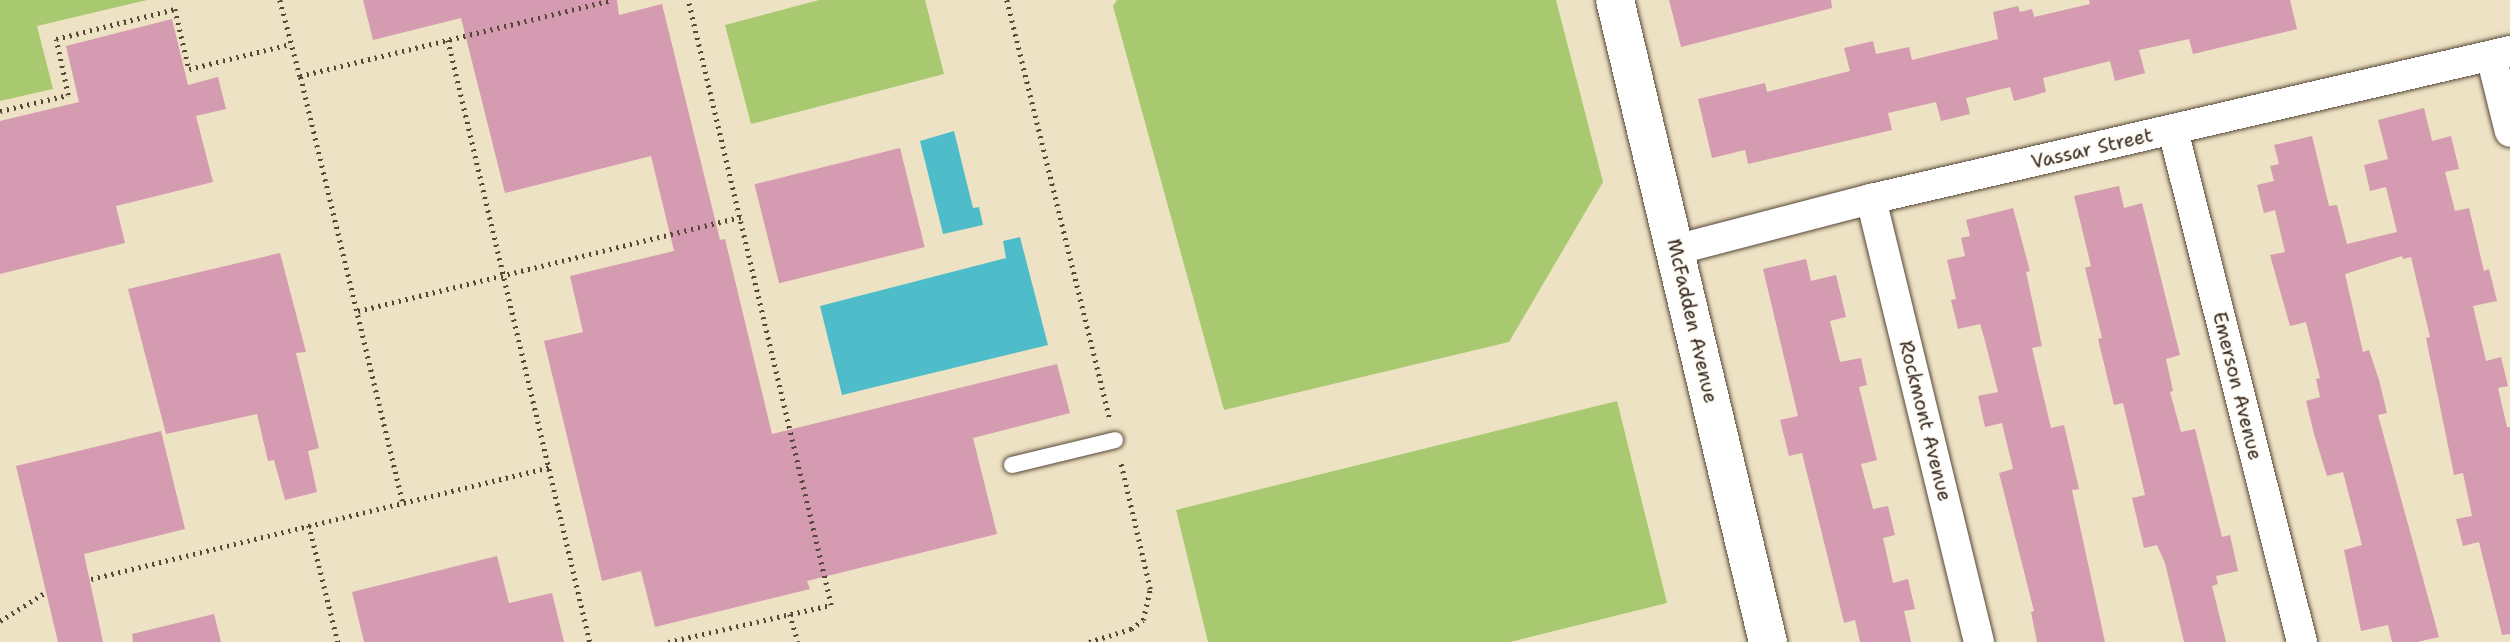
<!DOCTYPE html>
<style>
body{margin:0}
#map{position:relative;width:2510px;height:642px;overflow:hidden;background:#ede2c3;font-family:"Shantell Sans",sans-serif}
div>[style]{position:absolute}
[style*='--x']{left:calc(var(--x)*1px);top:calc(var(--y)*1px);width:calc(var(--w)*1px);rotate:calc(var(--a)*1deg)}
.green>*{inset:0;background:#a9c971}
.water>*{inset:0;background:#4fbcc9}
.building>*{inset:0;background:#d59bb0;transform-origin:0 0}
.path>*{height:4.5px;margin-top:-2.25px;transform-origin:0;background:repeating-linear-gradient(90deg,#564637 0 2px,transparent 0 7px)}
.roads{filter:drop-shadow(0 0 2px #564637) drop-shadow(0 0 2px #564637)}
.service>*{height:16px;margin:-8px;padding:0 8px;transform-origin:8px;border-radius:8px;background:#fff}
.minor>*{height:30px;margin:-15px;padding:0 15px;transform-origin:15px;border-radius:15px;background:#fff}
.tertiary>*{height:38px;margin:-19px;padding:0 19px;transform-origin:19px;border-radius:19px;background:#fff}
span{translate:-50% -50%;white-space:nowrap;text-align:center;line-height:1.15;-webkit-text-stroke:5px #fdfcf7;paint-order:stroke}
.street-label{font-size:19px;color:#3b2a1e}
</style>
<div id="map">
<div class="green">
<div style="clip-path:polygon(0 0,147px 0,37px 26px,53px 89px,0 101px)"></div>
<div style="clip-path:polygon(819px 0,925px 0,944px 74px,751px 124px,725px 25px)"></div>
<div style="clip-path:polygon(1117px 0,1556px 0,1603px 182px,1509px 342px,1224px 410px,1113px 6px)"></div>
<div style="clip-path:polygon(1617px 401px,1667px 603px,1510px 642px,1208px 642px,1176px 510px)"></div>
</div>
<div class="water">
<div style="clip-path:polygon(954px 131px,973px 208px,979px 207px,983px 225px,943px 234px,920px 141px)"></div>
<div style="clip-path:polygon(1020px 237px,1048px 345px,842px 395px,820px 306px,1006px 258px,1003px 241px)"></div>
</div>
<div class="building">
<div style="clip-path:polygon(363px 0,617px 0,619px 15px,662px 4px,720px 240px,725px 239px,772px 434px,1057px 364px,1070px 413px,973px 438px,997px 534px,807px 581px,810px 589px,655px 627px,641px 571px,602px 581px,544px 341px,583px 332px,570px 276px,674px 251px,651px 156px,505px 193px,461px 18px,373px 40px)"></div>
<div style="clip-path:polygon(1669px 0,1831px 0,1832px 8px,1681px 47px)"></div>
<div style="clip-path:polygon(2089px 0,2290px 0,2297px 29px,2193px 54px,2189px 39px,2139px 50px,2145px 73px,2115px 81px,2110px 61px,2043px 78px,2046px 92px,2014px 101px,2010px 87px,1966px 98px,1970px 114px,1941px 121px,1936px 102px,1888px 113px,1892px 130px,1748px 164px,1745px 150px,1712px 158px,1698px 99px,1765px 83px,1767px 92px,1850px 71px,1844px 48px,1873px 41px,1876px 54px,1909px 47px,1912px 60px,1998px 39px,1993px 12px,2018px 6px,2020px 12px,2032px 9px,2034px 17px,2090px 4px)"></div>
<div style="clip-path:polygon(172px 19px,188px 85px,218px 77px,226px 109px,196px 116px,213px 182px,116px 206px,125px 243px,0 274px,0 121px,79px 102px,66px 46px)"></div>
<div style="clip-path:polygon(2424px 108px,2432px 141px,2451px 136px,2459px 169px,2445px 172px,2455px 211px,2469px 208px,2484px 271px,2489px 269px,2497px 301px,2473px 306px,2486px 361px,2501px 357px,2508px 386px,2498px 388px,2507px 427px,2510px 427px,2510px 634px,2502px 635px,2479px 542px,2463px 546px,2456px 519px,2472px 516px,2463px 473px,2454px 475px,2426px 338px,2430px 337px,2411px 257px,2403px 259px,2402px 256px,2345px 274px,2363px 352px,2369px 350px,2379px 380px,2387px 413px,2378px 415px,2439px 637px,2417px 642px,2392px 642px,2388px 625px,2361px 631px,2344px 550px,2362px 545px,2343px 472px,2327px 476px,2314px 434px,2306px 401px,2320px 397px,2316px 379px,2320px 378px,2306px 322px,2290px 326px,2270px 255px,2285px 252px,2275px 210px,2264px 213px,2257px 185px,2274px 181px,2270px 166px,2279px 164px,2274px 145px,2312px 136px,2329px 206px,2337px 205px,2347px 244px,2397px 232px,2386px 187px,2370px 191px,2364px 165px,2388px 159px,2378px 120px)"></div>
<div style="left:900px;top:148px;width:102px;height:150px;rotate:76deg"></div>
<div style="clip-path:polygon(2119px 186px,2124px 208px,2142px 203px,2180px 355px,2166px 359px,2173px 391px,2170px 392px,2181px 432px,2195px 429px,2222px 537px,2230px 535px,2238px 571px,2216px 576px,2218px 584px,2212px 586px,2226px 642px,2184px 642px,2165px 563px,2157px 545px,2144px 548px,2132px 498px,2145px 495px,2123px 403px,2114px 405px,2098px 339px,2102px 338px,2085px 268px,2091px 266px,2074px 196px)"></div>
<div style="clip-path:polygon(2013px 208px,2030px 271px,2026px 272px,2042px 346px,2032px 348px,2051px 428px,2064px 425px,2079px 489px,2072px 490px,2105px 642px,2037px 642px,2031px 612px,2034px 611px,1999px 473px,2013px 469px,2002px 423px,1985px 427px,1978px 396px,1998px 392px,1985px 341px,1980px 324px,1958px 329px,1951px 300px,1956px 299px,1947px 260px,1965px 256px,1961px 238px,1970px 236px,1966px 220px)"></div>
<div style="clip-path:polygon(280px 253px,306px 352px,296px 353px,319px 448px,308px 451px,317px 492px,285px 500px,274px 460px,268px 461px,257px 414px,166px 434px,128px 289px)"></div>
<div style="clip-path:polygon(1806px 259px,1811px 281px,1836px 275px,1846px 317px,1830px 321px,1840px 362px,1861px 358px,1867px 385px,1859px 387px,1877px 460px,1861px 464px,1873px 509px,1888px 506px,1895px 535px,1883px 538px,1893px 583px,1908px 579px,1915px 609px,1904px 611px,1911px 642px,1860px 642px,1855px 620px,1844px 623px,1802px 453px,1789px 456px,1780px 420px,1798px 416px,1763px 269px)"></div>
<div style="clip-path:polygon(161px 431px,185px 529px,84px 554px,103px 642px,58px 642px,16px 466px)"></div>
<div style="clip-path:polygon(497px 556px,509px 603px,552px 593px,564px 642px,364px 642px,352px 592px)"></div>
<div style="clip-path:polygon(214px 614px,221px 642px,133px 642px,132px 634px)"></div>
</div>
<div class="path">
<div style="--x:280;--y:0;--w:79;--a:75.3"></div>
<div style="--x:1007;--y:0;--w:432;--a:76.2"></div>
<div style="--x:448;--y:40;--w:619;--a:76.73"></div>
<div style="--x:0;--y:111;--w:70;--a:-13.2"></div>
<div style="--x:68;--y:95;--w:57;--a:-102.1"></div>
<div style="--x:56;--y:39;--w:123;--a:-14.1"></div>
<div style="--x:175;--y:9;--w:62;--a:76.9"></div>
<div style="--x:189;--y:69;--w:105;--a:-13.8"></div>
<div style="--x:358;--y:311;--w:394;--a:-13.8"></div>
<div style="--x:402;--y:501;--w:437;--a:-103.5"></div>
<div style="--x:300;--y:76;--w:321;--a:-13.7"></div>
<div style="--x:309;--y:525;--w:121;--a:76.1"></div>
<div style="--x:91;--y:579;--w:473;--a:-13.7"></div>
<div style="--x:790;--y:614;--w:29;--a:74"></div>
<div style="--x:0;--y:621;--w:54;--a:-32.2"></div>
<div style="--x:668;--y:642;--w:167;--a:-12.8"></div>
<div style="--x:831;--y:605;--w:622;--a:-103.3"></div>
<div style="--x:1089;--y:642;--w:44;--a:-17.2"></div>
<div style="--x:1131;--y:629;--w:15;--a:-37"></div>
<div style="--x:1143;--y:620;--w:32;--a:-77"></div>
<div style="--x:1150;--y:589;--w:132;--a:-103.1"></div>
</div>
<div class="roads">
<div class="service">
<div style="--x:1012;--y:465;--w:106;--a:-13.6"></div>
</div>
<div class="minor">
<div style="--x:2491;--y:56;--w:78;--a:76"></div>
<div style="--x:2173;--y:130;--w:528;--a:75.86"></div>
<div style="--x:1871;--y:199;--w:456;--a:76.3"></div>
<div style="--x:1675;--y:250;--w:203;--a:-14.6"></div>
<div style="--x:1871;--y:199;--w:656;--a:-13.04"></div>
</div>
<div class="tertiary">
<div style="--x:1615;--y:0;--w:660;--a:76.6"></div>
</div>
</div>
<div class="street-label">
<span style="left:2092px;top:149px;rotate:-13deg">Vassar Street</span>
<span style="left:1692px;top:321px;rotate:77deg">McFadden Avenue</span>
<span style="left:2237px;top:386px;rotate:76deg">Emerson Avenue</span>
<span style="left:1925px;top:421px;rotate:76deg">Rockmont Avenue</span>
</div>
</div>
